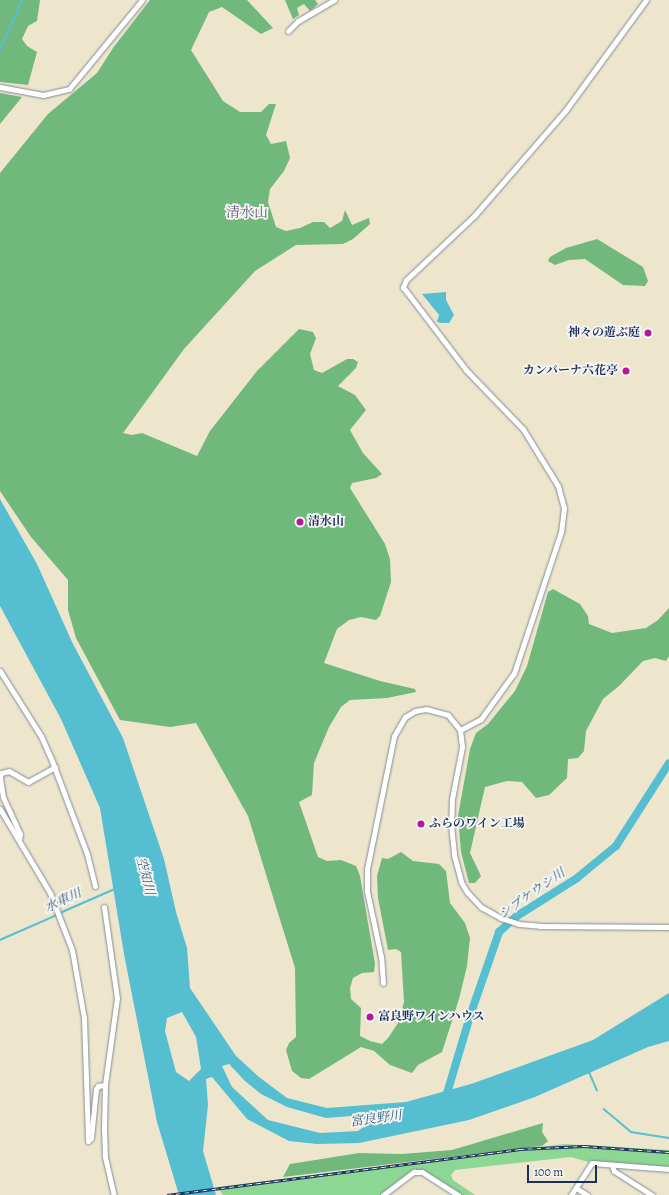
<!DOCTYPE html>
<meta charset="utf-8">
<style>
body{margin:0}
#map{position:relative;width:669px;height:1195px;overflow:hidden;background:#ede6cd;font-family:Alegreya,"Noto Serif JP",serif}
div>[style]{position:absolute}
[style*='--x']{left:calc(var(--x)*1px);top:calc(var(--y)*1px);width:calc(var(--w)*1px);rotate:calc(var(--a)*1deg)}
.green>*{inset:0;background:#8cd793}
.forest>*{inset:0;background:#71b87d}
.water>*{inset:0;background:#55bed1}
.stream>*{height:1.5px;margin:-0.75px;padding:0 0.75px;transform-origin:0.75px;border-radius:0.75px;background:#55bed1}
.river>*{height:8px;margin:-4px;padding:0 4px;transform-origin:4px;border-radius:4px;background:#55bed1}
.roads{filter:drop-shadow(0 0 1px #848a96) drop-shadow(0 0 1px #848a96)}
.minor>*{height:5px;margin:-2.5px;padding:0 2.5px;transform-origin:2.5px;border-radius:2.5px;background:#fff}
.rail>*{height:3px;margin-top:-1.5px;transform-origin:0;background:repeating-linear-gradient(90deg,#f6f6f2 0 4.5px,#1b2f5e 0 9px);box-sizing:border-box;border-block:1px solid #1b2f5e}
.dots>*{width:11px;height:11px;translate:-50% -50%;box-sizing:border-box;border:2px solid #f6f6f2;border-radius:50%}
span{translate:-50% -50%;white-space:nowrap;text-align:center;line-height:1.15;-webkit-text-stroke:3.5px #f6f6f2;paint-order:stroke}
.poi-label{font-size:12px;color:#1b2f5e;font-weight:700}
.right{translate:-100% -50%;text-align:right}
.left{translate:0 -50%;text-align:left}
.water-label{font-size:13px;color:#2c5a80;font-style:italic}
.quarter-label{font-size:14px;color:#62577e}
.scale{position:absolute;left:527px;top:1165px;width:70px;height:18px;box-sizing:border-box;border:2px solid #1b2f5e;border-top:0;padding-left:5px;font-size:12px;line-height:14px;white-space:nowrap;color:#1b2f5e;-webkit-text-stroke:3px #f6f6f2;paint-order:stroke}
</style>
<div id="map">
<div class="green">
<div style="clip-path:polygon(564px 1144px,669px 1150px,669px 1169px,592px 1163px,571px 1157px,455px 1170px,451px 1175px,453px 1180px,475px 1195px,458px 1195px,427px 1175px,414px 1172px,383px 1195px,223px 1195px,217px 1187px)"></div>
</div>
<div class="forest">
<div style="clip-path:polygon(0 0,40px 0,37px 21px,28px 26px,22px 39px,27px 46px,37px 52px,28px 85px,0 82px)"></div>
<div style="clip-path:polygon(150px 0,247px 0,273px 28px,261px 34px,222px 7px,209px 12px,191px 50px,223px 101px,240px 112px,261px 112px,269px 104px,276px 104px,266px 135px,271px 144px,286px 141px,290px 158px,284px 171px,270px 189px,268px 202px,276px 227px,286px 231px,300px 228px,313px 222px,324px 222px,330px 228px,342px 221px,345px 210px,352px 225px,369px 218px,370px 224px,353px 239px,343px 244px,296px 245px,255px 271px,184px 349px,123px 433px,132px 435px,142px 433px,197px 456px,210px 431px,257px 371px,299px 329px,313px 332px,316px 338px,310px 354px,314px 370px,322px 373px,347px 359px,353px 359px,358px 362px,356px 368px,338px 386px,355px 395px,366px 410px,350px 430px,363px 453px,382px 474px,376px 478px,352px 483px,350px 488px,385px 544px,390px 559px,391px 582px,380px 616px,376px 620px,361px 617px,349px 620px,337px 629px,324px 663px,380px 681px,415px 689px,416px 692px,387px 698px,350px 700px,341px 707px,329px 727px,314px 763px,312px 795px,299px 802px,318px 857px,327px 861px,341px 860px,356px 866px,360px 876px,375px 964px,374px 972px,362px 973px,353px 978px,350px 988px,351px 999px,361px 1008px,360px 1036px,370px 1041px,382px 1044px,388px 1038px,398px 1023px,404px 1002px,401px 952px,396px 949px,388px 950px,378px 898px,377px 876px,382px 858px,388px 859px,401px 852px,413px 861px,439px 864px,446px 871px,450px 903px,465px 923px,470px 938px,467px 966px,459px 999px,442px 1052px,418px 1065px,412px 1073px,390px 1065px,374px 1051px,361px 1047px,309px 1079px,301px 1078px,292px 1071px,286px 1050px,289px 1043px,296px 1037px,295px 968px,248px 816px,196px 723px,170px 727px,120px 720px,76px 638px,68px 610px,68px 580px,31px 537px,0 491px,0 173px,48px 114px,97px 73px,113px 48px)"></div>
<div style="clip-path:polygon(285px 0,315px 0,318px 4px,310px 11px,304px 4px,297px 8px,299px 15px,293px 19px)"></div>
<div style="clip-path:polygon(0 93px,22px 97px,0 124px)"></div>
<div style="clip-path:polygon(597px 239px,643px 267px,648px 281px,645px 286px,623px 285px,585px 259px,569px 260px,555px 265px,548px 261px,550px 257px,566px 248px)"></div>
<div style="clip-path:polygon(553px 589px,580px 604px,588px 616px,589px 624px,612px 633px,646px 628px,658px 620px,669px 608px,669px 656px,666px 661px,655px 658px,643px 661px,619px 686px,603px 699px,586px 731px,584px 751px,578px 758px,568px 759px,567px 778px,549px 795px,536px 798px,522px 782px,507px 781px,485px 787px,470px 853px,481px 876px,475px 883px,469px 883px,461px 852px,458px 816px,470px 749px,476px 733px,488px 724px,515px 691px,527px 666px,548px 592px)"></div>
<div style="clip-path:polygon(543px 1123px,542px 1132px,548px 1141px,542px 1146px,283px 1177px,290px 1164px,359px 1153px,402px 1154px,452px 1150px)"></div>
</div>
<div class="water">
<div style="clip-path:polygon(446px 292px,446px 300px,454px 315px,449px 323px,442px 323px,437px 322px,439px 315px,422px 294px)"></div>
<div style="clip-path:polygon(evenodd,0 499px,37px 564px,72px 642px,123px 738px,164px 859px,176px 912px,187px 948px,190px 988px,236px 1056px,259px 1077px,287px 1098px,327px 1108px,406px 1102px,471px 1084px,593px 1040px,669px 993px,669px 1041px,648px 1047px,535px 1097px,469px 1120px,359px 1143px,317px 1144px,289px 1141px,247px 1119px,212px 1077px,206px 1079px,208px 1105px,203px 1151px,216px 1195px,179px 1195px,157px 1122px,124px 954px,100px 808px,61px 719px,0 606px,0 499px,182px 1012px,196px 1037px,201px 1069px,189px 1081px,176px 1072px,165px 1031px,167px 1018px,182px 1012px,0 499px,229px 1064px,245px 1081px,261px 1094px,287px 1107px,326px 1118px,351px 1116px,372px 1121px,358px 1131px,320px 1133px,268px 1120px,232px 1087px,222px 1066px,229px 1064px)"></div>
</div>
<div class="stream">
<div style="--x:0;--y:50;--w:55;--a:-66.3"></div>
<div style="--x:60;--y:913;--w:60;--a:-23.6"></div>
<div style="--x:0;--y:940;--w:62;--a:-23.7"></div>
<div style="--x:589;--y:1071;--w:21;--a:67"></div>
<div style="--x:604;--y:1109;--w:35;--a:40"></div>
<div style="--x:631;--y:1132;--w:38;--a:9"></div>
</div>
<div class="river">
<div style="--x:445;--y:1100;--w:91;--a:-73.4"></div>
<div style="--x:471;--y:1013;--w:86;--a:-70.9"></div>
<div style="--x:499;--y:932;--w:24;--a:-42"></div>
<div style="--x:517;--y:916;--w:71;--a:-32.3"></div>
<div style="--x:577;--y:878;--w:50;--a:-39.4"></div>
<div style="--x:616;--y:846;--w:98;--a:-57.4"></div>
</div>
<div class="roads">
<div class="minor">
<div style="--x:646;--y:0;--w:137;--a:126.1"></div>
<div style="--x:565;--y:111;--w:138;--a:130.9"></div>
<div style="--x:475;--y:215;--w:95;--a:136.7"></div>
<div style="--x:406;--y:280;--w:8;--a:113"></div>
<div style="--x:403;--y:287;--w:104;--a:52.8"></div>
<div style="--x:466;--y:370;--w:82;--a:46"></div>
<div style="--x:523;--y:429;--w:67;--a:58.4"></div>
<div style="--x:558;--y:486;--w:23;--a:75"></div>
<div style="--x:564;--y:508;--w:24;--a:97"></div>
<div style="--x:561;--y:532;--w:149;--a:108.4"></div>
<div style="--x:514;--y:673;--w:57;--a:125.7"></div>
<div style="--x:481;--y:719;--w:24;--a:152"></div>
<div style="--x:460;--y:730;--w:17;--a:83"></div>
<div style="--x:462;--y:747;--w:53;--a:100.9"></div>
<div style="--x:452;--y:799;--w:26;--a:92"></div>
<div style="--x:451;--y:825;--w:30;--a:84"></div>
<div style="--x:454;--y:855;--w:28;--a:75"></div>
<div style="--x:461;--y:882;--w:12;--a:59"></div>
<div style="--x:467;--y:892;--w:21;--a:47"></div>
<div style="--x:481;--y:907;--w:23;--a:29"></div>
<div style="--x:501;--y:918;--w:19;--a:18"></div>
<div style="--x:519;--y:924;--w:21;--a:5"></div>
<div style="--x:540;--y:926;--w:129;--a:0.4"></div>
<div style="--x:288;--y:31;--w:14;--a:-45"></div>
<div style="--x:298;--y:21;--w:42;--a:-30.3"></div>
<div style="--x:0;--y:87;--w:44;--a:10.5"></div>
<div style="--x:43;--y:95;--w:27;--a:-13"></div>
<div style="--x:69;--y:89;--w:115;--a:-50.6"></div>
<div style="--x:0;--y:671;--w:77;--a:57.8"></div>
<div style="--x:41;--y:736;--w:27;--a:66"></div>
<div style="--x:52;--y:761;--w:99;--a:69.4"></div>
<div style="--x:87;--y:854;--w:33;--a:76"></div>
<div style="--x:0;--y:778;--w:5;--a:-79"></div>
<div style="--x:1;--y:773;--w:8;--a:-14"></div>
<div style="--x:9;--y:771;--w:22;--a:30"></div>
<div style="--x:28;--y:782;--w:31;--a:-29"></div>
<div style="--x:0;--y:778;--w:19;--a:81"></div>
<div style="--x:3;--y:797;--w:41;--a:65.3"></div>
<div style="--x:20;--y:834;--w:6;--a:99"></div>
<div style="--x:0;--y:809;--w:98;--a:59.2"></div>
<div style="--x:50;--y:893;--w:61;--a:68.9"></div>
<div style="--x:72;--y:950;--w:69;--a:80"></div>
<div style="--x:84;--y:1018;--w:123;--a:88.1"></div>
<div style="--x:88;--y:1141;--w:4;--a:-45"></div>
<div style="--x:91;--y:1138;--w:49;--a:-84.2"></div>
<div style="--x:96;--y:1089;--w:4;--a:-56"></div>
<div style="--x:98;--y:1086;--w:7;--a:-8"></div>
<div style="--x:104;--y:907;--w:92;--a:81.9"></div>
<div style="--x:117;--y:998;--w:88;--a:97.9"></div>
<div style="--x:105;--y:1085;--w:43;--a:91.3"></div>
<div style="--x:104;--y:1128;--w:29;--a:88"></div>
<div style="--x:105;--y:1157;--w:39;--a:77"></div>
<div style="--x:383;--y:983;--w:26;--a:-94"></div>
<div style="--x:381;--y:957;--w:67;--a:-102"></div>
<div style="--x:367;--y:891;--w:22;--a:-90"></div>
<div style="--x:367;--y:869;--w:136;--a:-78.5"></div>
<div style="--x:394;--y:736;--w:22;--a:-60"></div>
<div style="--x:405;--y:717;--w:12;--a:-31"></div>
<div style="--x:415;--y:711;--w:11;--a:-10"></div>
<div style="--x:426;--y:709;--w:23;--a:15"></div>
<div style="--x:448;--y:715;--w:19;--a:51"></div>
<div style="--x:612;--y:1165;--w:6;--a:72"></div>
<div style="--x:614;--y:1171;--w:45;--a:32.3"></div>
<div style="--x:576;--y:1188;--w:13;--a:32"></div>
<div style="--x:383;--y:1195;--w:39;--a:-37"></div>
<div style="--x:414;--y:1172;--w:8;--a:0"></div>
<div style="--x:422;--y:1172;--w:43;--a:32.6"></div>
<div style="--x:571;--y:1195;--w:38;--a:-57"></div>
<div style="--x:592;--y:1163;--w:77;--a:4.5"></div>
</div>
</div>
<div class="rail">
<div style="--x:167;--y:1195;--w:355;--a:-7.4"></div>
<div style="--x:519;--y:1149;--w:65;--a:-2.6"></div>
<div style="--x:584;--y:1146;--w:85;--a:4"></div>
</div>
<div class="dots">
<div style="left:648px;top:333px;background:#b5179e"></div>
<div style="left:626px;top:371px;background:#b5179e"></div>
<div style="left:300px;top:522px;background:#b5179e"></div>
<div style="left:421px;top:824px;background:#b5179e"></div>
<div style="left:370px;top:1017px;background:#b5179e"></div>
</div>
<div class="poi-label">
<span class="right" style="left:640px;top:333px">神々の遊ぶ庭</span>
<span class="right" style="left:618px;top:371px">カンパーナ六花亭</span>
<span class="left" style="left:308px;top:522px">清水山</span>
<span class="left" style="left:429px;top:824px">ふらのワイン工場</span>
<span class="left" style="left:378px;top:1017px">富良野ワインハウス</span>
</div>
<div class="water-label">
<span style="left:145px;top:876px;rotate:76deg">空知川</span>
<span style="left:532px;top:894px;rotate:-35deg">シブケウシ川</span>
<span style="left:63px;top:901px;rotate:-25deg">水車川</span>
<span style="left:376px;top:1119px;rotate:-8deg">富良野川</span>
</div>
<div class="quarter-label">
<span style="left:247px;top:213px">清水山</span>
</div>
<div class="scale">100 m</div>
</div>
